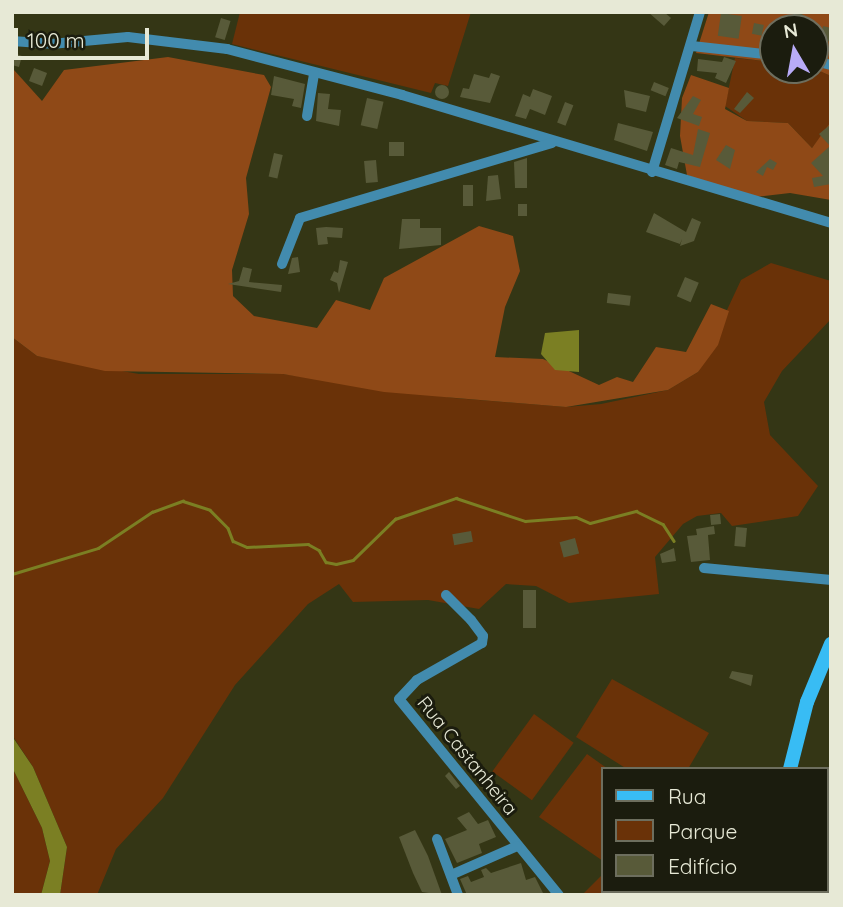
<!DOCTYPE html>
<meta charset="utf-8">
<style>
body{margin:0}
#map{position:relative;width:843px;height:907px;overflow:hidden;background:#343615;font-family:Quicksand,sans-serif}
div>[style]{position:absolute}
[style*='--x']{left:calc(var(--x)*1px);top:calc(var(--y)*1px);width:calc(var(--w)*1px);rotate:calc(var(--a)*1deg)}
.green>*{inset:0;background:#6a3208;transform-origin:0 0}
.forest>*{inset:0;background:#8f4917}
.water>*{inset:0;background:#7b7f23}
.stream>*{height:2.5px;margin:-1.25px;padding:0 1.25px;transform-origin:1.25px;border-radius:1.25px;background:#7b7f23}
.building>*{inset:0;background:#585a39;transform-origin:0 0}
.round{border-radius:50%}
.street>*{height:10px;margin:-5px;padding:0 5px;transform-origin:5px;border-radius:5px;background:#428bae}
.secondary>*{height:14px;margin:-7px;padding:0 7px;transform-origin:7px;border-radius:7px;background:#38bcf4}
span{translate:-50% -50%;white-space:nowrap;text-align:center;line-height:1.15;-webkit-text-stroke:6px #1b1c0e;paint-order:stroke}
.street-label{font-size:19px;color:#e7e9d6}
.frame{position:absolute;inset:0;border:14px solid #e7e9d6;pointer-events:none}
.legend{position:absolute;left:601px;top:767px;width:228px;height:126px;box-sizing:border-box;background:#1b1c0e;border:2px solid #6d6e5e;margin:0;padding:9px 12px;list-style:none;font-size:21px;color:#e7e9d6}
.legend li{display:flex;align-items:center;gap:14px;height:35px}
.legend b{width:35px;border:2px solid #6d6e5e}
.north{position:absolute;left:759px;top:14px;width:70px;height:70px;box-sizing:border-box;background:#1b1c0e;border:2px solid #6d6e5e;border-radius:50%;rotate:350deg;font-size:19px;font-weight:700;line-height:28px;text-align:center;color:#e7e9d6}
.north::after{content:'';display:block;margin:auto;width:24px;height:32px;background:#b8abf7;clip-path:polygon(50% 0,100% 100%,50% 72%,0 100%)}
.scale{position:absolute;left:14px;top:28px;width:135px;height:32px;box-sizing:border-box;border:4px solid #e7e9d6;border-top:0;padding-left:9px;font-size:21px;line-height:24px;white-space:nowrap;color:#e7e9d6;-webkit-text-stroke:5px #1b1c0e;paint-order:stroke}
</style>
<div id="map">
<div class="green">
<div style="clip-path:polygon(240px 12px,471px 12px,448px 86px,435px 83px,431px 93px,232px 44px)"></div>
<div style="clip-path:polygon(735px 58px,773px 62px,773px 70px,815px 69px,831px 76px,831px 124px,812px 148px,788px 123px,747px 121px,725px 106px)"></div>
<div style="clip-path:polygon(771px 263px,831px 281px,831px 319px,782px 371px,764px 402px,770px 435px,818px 486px,798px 516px,732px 526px,721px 513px,697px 516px,683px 524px,655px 557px,659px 594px,569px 603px,536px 586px,506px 584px,479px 609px,428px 600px,353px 602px,339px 584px,308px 604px,235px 685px,163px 798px,116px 849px,97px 895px,60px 895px,67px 847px,33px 767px,12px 735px,12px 337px,37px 356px,139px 374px,283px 374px,454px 398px,566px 407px,601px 404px,668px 390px,698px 372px,741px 280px)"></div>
<div style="clip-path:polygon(612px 679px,709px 733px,688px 769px,627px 769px,576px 737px)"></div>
<div style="left:534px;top:714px;width:49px;height:71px;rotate:36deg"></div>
<div style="clip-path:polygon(587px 754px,608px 769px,603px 769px,603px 861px,539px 817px)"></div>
<div style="clip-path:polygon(12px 767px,42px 828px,50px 861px,41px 895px,12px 895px)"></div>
<div style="clip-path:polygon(601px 876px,603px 891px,625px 895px,582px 895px)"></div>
</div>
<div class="forest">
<div style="clip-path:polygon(709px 12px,831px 12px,831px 76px,815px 69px,815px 28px,773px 28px,773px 62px,696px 53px)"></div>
<div style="clip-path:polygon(168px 57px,264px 75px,271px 87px,246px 178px,249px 214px,232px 270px,233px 296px,254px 316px,317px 328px,336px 300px,370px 310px,384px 278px,479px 226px,513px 236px,520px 271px,505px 307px,495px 357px,543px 359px,599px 385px,617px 377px,633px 382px,656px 347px,686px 352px,711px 304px,729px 311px,718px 345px,698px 372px,668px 390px,566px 407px,384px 392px,283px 374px,105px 371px,37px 356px,12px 337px,14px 70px,42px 101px,64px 70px)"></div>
<div style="clip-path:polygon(691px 75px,729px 88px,725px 109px,747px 121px,788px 123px,812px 148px,830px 123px,831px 200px,790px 193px,747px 198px,687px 175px,680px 136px,682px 98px)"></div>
</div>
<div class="water">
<div style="clip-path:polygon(579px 330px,579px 372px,555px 370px,541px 354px,545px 333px)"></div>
<div style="clip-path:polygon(12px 736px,33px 767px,67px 847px,60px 895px,41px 895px,50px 861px,42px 828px,12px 767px)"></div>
</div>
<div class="stream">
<div style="--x:12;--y:574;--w:90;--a:-16.8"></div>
<div style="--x:98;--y:548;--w:65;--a:-33.7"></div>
<div style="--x:152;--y:512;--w:33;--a:-20"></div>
<div style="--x:183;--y:501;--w:28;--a:18"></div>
<div style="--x:210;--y:510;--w:25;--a:45"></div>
<div style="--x:228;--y:528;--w:14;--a:69"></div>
<div style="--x:233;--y:541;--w:15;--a:23"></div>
<div style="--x:247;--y:547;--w:61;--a:-2.8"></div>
<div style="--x:308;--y:544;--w:13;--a:29"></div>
<div style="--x:319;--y:550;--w:14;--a:60"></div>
<div style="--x:326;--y:562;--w:10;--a:11"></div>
<div style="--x:336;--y:564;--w:17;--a:-13"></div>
<div style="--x:353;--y:560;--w:59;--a:-44.3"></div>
<div style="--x:395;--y:519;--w:65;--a:-19"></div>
<div style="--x:456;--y:498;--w:73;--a:18.4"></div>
<div style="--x:525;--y:521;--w:51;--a:-4.5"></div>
<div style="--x:576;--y:517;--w:15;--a:23"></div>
<div style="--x:590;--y:523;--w:48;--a:-14.6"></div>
<div style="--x:636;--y:511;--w:30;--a:26"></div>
<div style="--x:663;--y:524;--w:20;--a:57"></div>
</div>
<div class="building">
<div style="clip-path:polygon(648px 12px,664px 12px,671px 18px,664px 26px)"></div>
<div class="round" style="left:790px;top:13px;width:16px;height:16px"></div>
<div style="left:721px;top:13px;width:21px;height:23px;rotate:8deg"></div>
<div style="left:221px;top:18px;width:10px;height:20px;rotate:17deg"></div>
<div style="left:754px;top:23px;width:10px;height:11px;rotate:11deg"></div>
<div style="clip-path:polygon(823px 26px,831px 28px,831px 42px,820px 40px)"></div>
<div style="clip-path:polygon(14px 53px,22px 56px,19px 67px,12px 65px)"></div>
<div style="clip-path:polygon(724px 57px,736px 61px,726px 83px,715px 78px,717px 73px,697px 71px,698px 59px,722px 62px)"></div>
<div style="left:34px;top:68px;width:14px;height:14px;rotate:21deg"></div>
<div style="clip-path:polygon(491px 73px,500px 76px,490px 103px,460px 97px,463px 88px,469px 89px,474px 74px,489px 78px)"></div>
<div style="clip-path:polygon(274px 76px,305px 84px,301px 108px,292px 106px,294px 99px,271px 95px)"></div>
<div style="left:654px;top:82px;width:16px;height:9px;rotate:22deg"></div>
<div class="round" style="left:435px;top:85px;width:14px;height:14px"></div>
<div style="clip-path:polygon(533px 89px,552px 96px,545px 115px,530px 109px,526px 119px,515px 116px,523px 94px,530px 97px)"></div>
<div style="clip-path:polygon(624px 90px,650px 96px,646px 112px,626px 107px)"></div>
<div style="clip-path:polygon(747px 92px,754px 98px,740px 113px,734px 109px)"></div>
<div style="clip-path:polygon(318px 93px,330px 94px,328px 109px,341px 110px,339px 126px,316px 121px)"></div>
<div style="clip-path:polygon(693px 96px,701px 100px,693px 114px,702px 117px,699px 126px,677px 118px)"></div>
<div style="left:367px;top:98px;width:17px;height:28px;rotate:13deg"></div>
<div style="left:565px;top:102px;width:9px;height:22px;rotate:21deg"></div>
<div style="clip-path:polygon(618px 123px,653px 132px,647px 151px,614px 140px)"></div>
<div style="clip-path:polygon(831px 124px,831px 184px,814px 187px,812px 178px,823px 176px,811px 163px,830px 146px,819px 134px)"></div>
<div style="clip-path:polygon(698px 129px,710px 133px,700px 167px,679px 162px,677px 169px,665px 165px,671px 148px,693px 155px)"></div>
<div style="left:404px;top:142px;width:14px;height:15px;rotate:90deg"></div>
<div style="clip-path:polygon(726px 145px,735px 150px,730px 169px,716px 160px)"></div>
<div style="left:274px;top:153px;width:9px;height:24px;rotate:13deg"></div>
<div style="clip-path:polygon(527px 158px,527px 188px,515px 188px,514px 162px)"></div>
<div style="clip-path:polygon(770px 159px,777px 163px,773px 170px,767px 167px,763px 176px,756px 172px)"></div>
<div style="left:376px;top:160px;width:22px;height:12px;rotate:85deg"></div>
<div style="clip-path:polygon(498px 175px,501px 199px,486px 201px,488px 176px)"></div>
<div style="left:463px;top:185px;width:10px;height:21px"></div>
<div style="left:518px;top:204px;width:9px;height:12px"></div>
<div style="clip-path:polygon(654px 213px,686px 232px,692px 218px,701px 222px,694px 241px,680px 246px,682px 239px,680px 244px,646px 232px)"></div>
<div style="clip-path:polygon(402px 219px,420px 219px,420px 228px,441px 228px,441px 245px,399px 249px)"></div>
<div style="clip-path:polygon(326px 227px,343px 228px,342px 238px,327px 237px,328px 244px,318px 245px,316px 228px)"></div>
<div style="clip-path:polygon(298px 257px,300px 272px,288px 274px,292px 258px)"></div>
<div style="clip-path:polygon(340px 260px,348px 262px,339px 293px,337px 283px,330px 280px,334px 271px,338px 273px)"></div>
<div style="clip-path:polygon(243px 267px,252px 269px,249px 282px,282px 285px,281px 292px,228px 284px,239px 281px)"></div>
<div style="left:685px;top:277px;width:15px;height:21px;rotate:23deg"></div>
<div style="left:608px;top:293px;width:23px;height:10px;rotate:7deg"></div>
<div style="left:720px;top:514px;width:10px;height:10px;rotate:84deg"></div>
<div style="clip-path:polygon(714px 526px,715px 534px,708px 535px,710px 560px,691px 562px,687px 536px,697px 535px,696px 529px)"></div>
<div style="left:736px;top:527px;width:11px;height:19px;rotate:5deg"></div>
<div style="left:471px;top:531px;width:11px;height:19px;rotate:80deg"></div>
<div style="left:575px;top:538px;width:16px;height:16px;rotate:75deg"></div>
<div style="clip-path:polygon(674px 548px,676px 561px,662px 563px,660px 554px)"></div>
<div style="left:523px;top:590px;width:13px;height:38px"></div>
<div style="clip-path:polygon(732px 671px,753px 675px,751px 686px,729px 678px)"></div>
<div style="clip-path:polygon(449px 772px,460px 786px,456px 789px,445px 776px)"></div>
<div style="clip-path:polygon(469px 812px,478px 824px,488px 820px,496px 837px,479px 844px,482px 853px,457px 863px,445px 839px,467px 830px,457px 818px)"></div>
<div style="clip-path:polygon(415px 830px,428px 856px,442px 895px,422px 892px,413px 873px,399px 837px)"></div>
<div style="clip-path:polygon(521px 863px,526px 880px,535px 877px,544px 895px,467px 895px,460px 879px,468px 876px,471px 882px,484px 877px,481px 870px,486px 868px,491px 873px)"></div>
</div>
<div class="street">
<div style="--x:12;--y:41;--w:39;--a:4"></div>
<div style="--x:51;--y:44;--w:77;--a:-5.2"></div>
<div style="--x:128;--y:37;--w:100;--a:6.9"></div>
<div style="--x:227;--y:49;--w:181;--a:14.7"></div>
<div style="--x:402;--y:95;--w:448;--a:16.6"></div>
<div style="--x:692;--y:46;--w:81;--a:6.3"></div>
<div style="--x:815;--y:61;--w:16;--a:14"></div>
<div style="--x:307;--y:116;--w:43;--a:-80.5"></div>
<div style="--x:652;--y:172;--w:167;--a:-73.3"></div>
<div style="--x:282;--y:264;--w:49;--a:-68.6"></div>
<div style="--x:300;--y:218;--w:263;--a:-16.6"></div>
<div style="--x:704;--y:568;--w:128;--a:5.4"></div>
<div style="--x:446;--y:595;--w:35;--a:45"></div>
<div style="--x:471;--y:620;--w:20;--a:53"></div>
<div style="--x:483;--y:636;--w:7;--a:98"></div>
<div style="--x:482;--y:643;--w:75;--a:150.4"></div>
<div style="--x:417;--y:680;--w:26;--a:133"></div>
<div style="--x:399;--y:699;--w:253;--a:50.8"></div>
<div style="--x:437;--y:839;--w:60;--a:69.4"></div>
<div style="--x:451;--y:875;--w:72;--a:-23.7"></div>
</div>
<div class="secondary">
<div style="--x:790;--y:769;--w:69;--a:-75.8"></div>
<div style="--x:807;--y:702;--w:63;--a:-67.5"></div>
<div style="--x:757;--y:895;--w:4;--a:-76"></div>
</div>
<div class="street-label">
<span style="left:467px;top:756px;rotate:51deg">Rua Castanheira</span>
</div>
<div class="frame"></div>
<ul class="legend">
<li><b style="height:9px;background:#38bcf4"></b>Rua</li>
<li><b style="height:19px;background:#6a3208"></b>Parque</li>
<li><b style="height:19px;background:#585a39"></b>Edifício</li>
</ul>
<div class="north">N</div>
<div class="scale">100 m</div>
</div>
